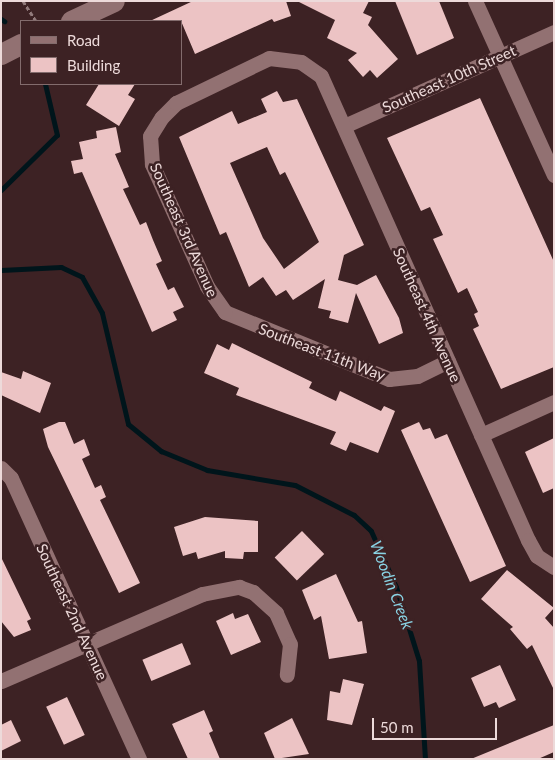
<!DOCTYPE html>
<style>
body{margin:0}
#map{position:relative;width:555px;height:760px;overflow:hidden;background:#3d2224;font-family:Lato,sans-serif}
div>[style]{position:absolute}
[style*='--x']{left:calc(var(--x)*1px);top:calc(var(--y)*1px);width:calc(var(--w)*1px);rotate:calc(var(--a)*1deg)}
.stream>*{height:5px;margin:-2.5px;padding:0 2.5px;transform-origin:2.5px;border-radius:2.5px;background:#00151b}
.building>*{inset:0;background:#ecc3c4;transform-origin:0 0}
.path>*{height:3px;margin-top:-1.5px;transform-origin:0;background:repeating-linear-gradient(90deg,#917a7b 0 4px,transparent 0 6.5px)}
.street>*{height:15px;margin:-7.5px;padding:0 7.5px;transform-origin:7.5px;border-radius:7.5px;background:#927172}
.secondary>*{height:21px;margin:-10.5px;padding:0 10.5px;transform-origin:10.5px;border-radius:10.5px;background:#927172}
span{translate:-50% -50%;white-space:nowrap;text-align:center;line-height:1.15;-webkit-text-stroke:5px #3d2224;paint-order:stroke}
.street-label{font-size:15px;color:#eddada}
.water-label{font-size:16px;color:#89d3e4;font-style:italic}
.frame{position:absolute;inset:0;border:2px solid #eddada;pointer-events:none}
.legend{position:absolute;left:20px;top:20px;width:162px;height:65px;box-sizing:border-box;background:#3d2224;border:1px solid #836c6d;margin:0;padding:6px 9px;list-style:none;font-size:15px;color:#eddada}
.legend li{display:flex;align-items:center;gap:10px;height:25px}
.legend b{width:25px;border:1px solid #836c6d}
.scale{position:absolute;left:372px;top:718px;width:125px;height:22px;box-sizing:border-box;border:2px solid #eddada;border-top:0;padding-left:6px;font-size:15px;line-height:18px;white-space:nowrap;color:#eddada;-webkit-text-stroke:4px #3d2224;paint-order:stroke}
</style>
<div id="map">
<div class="stream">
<div style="--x:1;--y:19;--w:4;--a:34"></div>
<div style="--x:1;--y:190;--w:78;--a:-44.5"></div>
<div style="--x:57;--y:135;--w:52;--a:-103.2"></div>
<div style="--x:1;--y:270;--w:60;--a:-2.9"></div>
<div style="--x:61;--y:267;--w:23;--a:25"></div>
<div style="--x:82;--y:277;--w:41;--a:60.9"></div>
<div style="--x:102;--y:313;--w:114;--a:76.8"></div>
<div style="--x:128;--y:424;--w:43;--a:39.3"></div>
<div style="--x:161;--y:451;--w:50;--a:22.4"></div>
<div style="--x:207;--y:470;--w:89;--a:9.7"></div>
<div style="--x:295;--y:485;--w:66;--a:27"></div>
<div style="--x:354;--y:515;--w:23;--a:43"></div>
<div style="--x:371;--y:531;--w:61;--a:65.9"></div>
<div style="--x:396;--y:587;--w:77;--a:72.7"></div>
<div style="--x:419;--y:661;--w:98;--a:86.5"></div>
</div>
<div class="building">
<div style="clip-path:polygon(193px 1px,286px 1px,291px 16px,274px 22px,272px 19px,195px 54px,181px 21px,150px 21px)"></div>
<div style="clip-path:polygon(297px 1px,369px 1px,363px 13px,372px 17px,368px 25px,398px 59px,377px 78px,370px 70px,363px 77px,348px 60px,357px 53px,327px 38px,335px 20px)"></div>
<div style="clip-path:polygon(395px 1px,439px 1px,454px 38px,417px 55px)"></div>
<div style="clip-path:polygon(99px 84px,135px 84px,128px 95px,135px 99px,119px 126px,86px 105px)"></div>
<div style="clip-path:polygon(evenodd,277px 91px,283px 102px,297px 99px,364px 245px,344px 255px,338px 280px,357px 285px,376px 275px,399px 318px,403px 333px,379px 344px,356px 293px,348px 323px,329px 318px,331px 311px,318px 308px,325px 279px,293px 300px,286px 290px,276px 296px,263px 277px,249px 287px,226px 232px,220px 235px,179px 137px,232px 111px,238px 124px,267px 112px,261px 99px,277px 91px,267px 147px,280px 175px,285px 172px,319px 242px,284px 269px,263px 238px,230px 163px,267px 147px)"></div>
<div style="clip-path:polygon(480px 98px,554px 262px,554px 367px,501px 389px,473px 329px,479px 326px,474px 314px,478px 312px,467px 288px,458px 293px,433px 239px,443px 235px,430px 207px,421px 211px,387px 138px)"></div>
<div style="clip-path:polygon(116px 127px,121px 152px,115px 154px,129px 187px,123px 189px,140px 225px,146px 222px,153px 240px,162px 261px,156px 264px,168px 290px,174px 287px,184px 307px,173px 312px,177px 320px,152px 332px,82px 172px,74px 174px,71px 161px,83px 159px,79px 142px,97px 138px,96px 131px)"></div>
<div style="clip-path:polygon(232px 343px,312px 382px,309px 388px,336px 401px,340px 391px,381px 411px,384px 406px,395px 411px,378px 453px,350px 442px,346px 451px,330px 444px,336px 432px,236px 395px,239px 388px,204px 373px,217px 344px,229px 350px)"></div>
<div style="clip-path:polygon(23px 371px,51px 383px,40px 413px,1px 395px,1px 372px,21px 379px)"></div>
<div style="clip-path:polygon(59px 422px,65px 422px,74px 444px,84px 439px,90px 455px,82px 459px,95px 488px,101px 485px,106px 497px,100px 500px,140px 583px,119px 593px,48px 447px,43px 429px)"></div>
<div style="clip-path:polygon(419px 422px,423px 430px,430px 428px,435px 439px,447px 434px,506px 566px,470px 582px,401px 430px)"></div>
<div style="clip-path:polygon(554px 438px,554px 488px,543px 493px,525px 452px)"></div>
<div style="clip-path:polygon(205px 517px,258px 521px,258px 552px,244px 552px,243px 559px,225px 558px,225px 551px,198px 559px,196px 552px,183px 556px,174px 527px)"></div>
<div style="left:302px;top:531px;width:32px;height:38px;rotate:46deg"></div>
<div style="clip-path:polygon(1px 557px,31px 619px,27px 621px,31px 630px,14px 637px,1px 621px)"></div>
<div style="clip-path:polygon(507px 570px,554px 608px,545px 618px,554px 628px,554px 690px,532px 645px,527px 649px,510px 629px,513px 627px,481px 599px)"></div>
<div style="clip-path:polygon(336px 574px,358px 622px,362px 621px,367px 653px,329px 659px,321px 616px,314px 620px,302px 590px)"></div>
<div style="clip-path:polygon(233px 613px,235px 619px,248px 614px,261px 642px,231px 655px,216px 621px)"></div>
<div style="left:182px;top:643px;width:23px;height:43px;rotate:67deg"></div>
<div style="clip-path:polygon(500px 665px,516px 700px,499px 708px,496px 702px,484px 707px,471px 678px)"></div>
<div style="clip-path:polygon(343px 679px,364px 684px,352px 725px,327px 720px,330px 691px,340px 693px)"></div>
<div style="left:67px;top:697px;width:42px;height:23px;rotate:65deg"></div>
<div style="clip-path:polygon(204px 710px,213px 731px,209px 733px,220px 759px,188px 759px,172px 724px)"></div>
<div style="clip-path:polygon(292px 718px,309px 754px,275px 759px,264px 733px)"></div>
<div style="clip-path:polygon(11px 720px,21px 741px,1px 751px,1px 725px)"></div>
<div style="clip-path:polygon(554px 725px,554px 752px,538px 759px,471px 759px)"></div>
</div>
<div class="path">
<div style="--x:23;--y:1;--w:24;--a:57"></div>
</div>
<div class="street">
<div style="--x:475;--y:1;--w:191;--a:65.6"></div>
<div style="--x:344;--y:126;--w:230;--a:-24.1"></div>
<div style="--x:448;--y:361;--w:34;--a:154"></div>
<div style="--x:417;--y:376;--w:28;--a:174"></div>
<div style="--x:389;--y:379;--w:177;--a:-157.8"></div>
<div style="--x:225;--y:312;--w:32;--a:-125"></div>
<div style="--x:207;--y:286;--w:134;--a:-114.3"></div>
<div style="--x:152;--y:164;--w:28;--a:-94"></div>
<div style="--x:150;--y:136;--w:22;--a:-58"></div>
<div style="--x:162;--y:117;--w:20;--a:-45"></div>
<div style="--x:176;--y:103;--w:103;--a:-25.8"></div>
<div style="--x:269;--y:58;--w:32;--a:7"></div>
<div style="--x:301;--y:62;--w:24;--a:35"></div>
<div style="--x:321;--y:76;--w:508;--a:65.96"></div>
<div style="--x:528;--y:540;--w:18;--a:61"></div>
<div style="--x:537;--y:556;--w:20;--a:33"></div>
<div style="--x:481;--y:435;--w:80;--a:-24.3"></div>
<div style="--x:1;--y:468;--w:14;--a:45"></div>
<div style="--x:11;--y:478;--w:309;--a:65.5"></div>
<div style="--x:1;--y:681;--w:219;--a:-23.4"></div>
<div style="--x:202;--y:594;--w:38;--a:-11"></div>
<div style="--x:239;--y:587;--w:15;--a:20"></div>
<div style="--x:253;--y:592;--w:31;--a:42"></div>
<div style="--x:276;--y:613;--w:34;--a:66"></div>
<div style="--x:290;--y:644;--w:31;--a:96"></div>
</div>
<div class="secondary">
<div style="--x:71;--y:21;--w:47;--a:-24.9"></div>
<div style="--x:1;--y:54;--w:22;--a:-27"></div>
</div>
<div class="street-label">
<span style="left:449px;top:79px;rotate:-24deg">Southeast 10th Street</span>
<span style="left:184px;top:230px;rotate:66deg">Southeast 3rd Avenue</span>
<span style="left:427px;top:315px;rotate:66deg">Southeast 4th Avenue</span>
<span style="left:322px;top:352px;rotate:21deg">Southeast 11th Way</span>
<span style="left:72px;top:612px;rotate:65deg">Southeast 2nd Avenue</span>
</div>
<div class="water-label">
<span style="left:392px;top:585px;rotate:69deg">Woodin Creek</span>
</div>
<div class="frame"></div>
<ul class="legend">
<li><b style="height:6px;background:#927172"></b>Road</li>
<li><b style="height:14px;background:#ecc3c4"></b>Building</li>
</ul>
<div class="scale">50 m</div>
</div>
